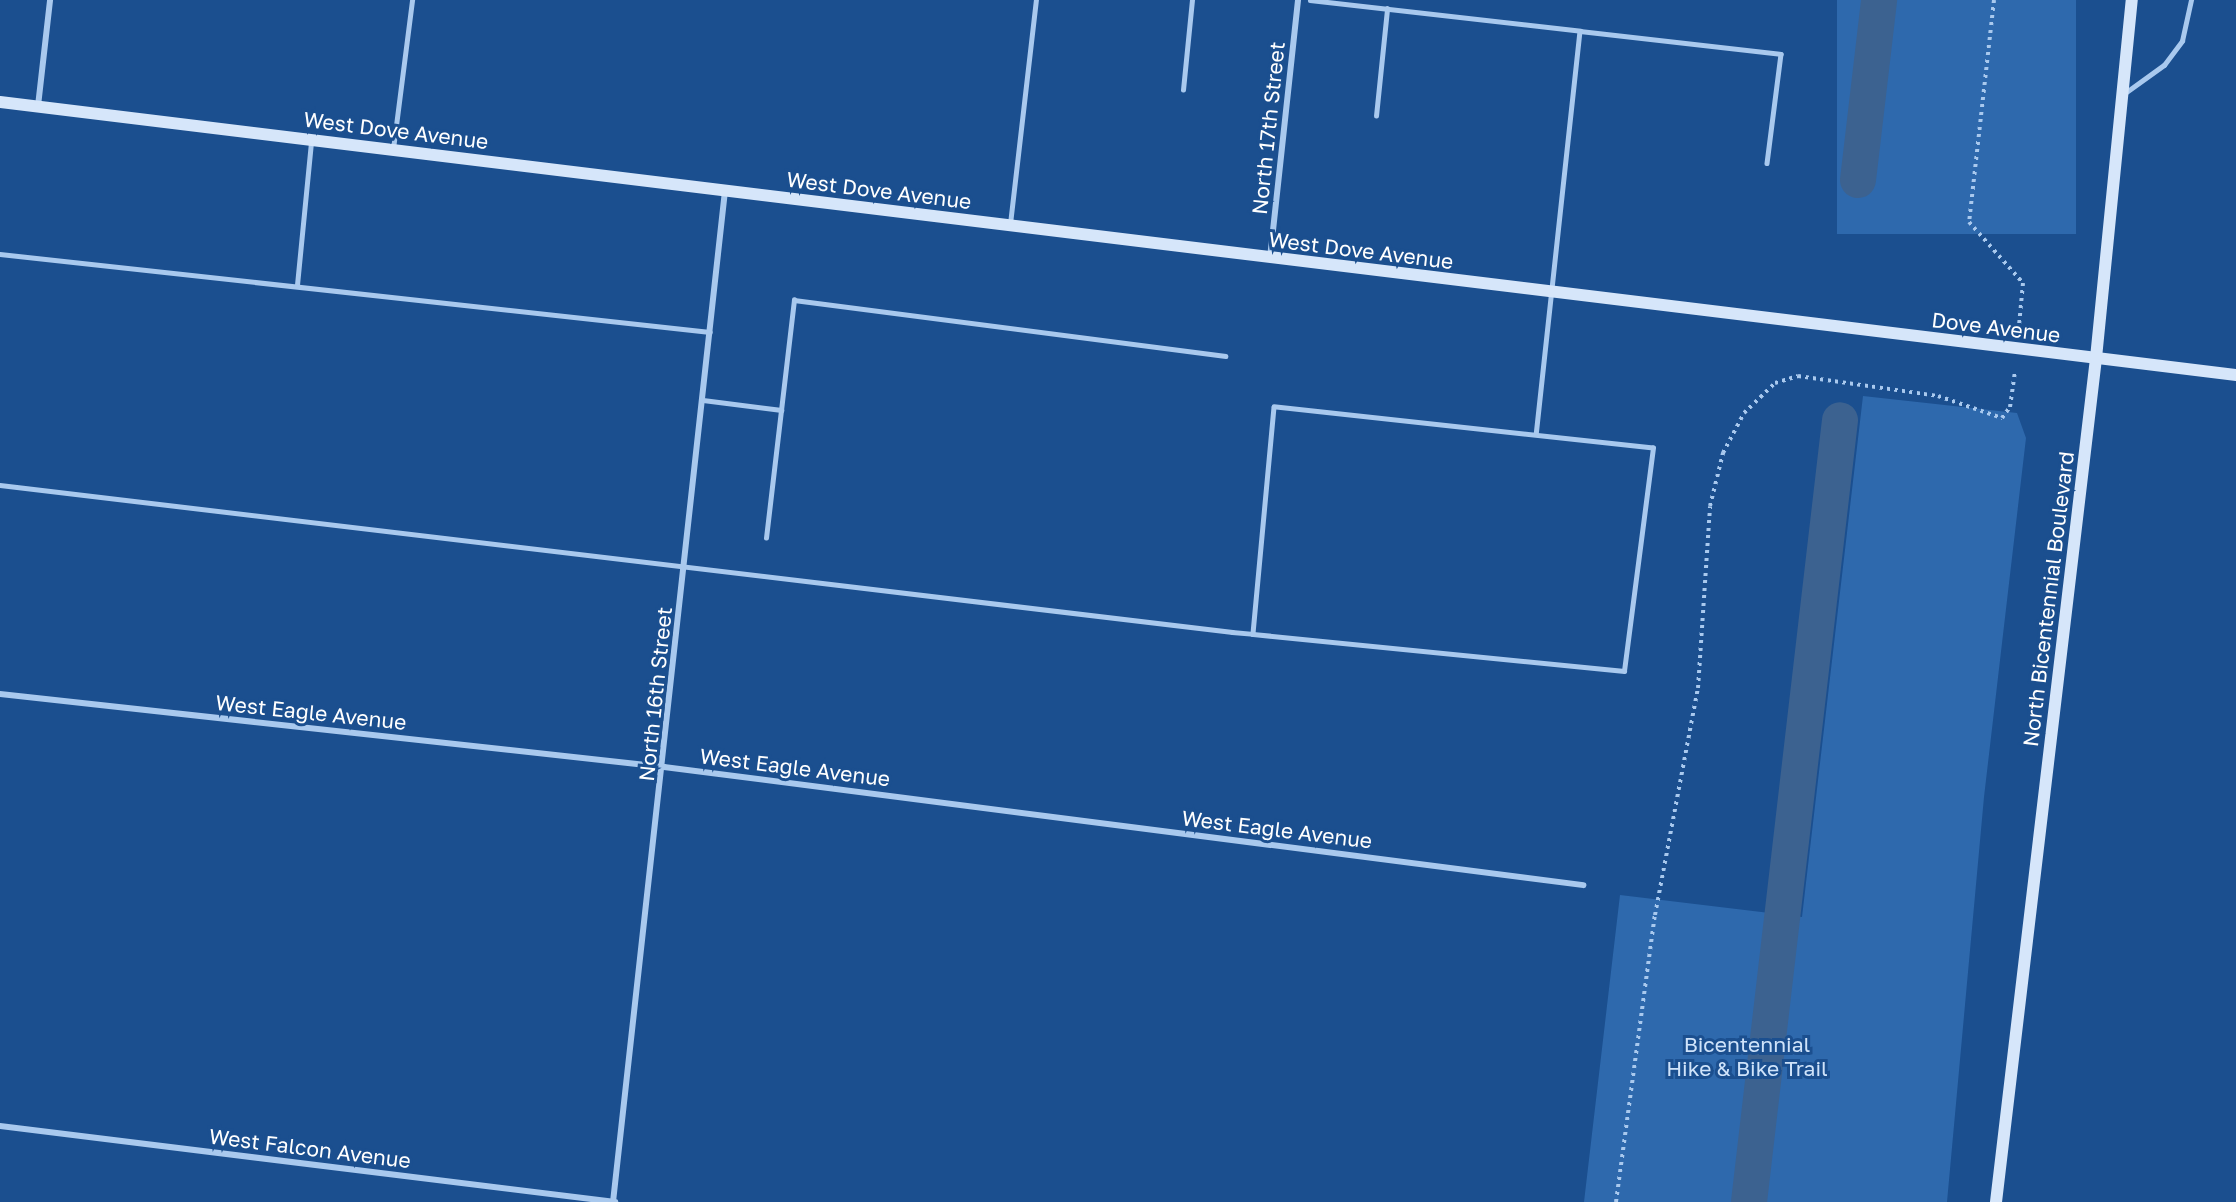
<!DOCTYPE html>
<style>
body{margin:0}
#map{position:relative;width:2236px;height:1202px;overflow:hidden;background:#1b4f8f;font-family:"Golos Text",sans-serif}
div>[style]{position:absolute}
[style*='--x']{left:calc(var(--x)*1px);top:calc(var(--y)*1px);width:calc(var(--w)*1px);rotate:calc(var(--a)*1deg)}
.green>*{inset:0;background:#2e69ad;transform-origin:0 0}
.canal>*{height:36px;margin:-18px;padding:0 18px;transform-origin:18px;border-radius:18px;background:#3c6290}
.path>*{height:4px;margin-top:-2px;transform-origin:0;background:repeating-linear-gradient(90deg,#a9c9ee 0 3px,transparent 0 7.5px)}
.service>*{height:4.5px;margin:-2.25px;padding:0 2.25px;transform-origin:2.25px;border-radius:2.25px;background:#a9c9ee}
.minor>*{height:6px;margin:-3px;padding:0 3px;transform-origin:3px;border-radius:3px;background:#a9c9ee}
.secondary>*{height:12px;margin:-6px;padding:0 6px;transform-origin:6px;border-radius:6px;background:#d6e6fa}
span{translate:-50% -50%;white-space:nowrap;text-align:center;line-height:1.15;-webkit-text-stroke:6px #1b4f8f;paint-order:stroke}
.street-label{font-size:21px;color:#fff}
.park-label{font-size:21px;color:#cfe3fa}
</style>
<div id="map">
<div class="green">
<div style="left:1837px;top:0;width:239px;height:234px"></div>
<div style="clip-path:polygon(1863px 396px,2017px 413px,2026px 438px,1984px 797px,1947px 1202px,1584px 1202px,1620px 895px,1802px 917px)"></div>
</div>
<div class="canal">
<div style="--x:1858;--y:180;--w:181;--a:-83.3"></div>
<div style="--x:1749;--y:1202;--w:787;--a:-83.36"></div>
</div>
<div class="path">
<div style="--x:1994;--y:0;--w:223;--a:96.4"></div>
<div style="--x:1969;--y:222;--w:81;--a:48.5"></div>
<div style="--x:2023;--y:283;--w:42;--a:95.4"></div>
<div style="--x:1616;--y:1202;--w:290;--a:-82.3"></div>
<div style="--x:1655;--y:915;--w:231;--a:-79.3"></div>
<div style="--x:1698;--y:688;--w:182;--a:-86.2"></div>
<div style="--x:1710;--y:506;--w:55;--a:-76.2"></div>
<div style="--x:1723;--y:453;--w:45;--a:-62.3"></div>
<div style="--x:1744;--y:413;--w:43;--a:-44.1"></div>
<div style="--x:1775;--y:383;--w:24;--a:-17"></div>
<div style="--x:1798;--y:376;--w:141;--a:8.1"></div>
<div style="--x:1938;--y:396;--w:68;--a:19"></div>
<div style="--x:2002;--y:418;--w:14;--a:-54"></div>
<div style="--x:2010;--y:407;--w:35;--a:-82"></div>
</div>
<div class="service">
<div style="--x:1310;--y:0;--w:272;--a:6.5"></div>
<div style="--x:1580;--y:31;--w:404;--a:96.2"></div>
<div style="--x:1580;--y:31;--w:202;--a:6.5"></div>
<div style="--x:1781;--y:54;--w:110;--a:97.3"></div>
<div style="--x:1183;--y:90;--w:90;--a:-84.3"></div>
<div style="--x:2125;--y:93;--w:48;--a:-35.7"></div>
<div style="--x:2164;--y:65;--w:30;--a:-53"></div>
<div style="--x:2182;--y:41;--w:42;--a:-77.6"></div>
<div style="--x:1376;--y:116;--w:108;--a:-84.1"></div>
<div style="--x:393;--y:149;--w:150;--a:-82.7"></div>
<div style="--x:1010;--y:224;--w:226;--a:-83.4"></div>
<div style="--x:0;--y:254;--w:714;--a:6.27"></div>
<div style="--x:297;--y:285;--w:143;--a:-84.4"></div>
<div style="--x:703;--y:400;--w:79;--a:7.3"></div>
<div style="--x:0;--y:485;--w:1241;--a:6.8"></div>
<div style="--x:1232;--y:632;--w:21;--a:5"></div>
<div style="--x:1253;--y:634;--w:373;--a:5.7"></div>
<div style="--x:1624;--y:671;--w:225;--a:-82.6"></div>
<div style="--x:1653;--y:448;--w:381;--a:-173.8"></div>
<div style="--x:1274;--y:407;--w:228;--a:95.3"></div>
<div style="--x:766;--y:538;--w:240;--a:-83.3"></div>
<div style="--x:794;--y:300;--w:435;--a:7.4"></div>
</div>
<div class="minor">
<div style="--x:38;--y:106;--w:107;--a:-83.5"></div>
<div style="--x:1270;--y:258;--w:260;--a:-83.8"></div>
<div style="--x:0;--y:694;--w:668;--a:6.27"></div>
<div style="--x:664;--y:767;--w:927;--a:7.32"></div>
<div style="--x:0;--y:1126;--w:620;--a:7.04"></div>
<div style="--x:613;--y:1202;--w:1018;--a:-83.68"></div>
</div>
<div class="secondary">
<div style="--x:0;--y:102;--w:2253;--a:6.96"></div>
<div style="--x:1996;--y:1202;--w:850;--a:-83.24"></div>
<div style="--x:2096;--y:358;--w:360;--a:-84.3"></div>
</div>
<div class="street-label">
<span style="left:1268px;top:128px;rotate:-84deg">North 17th Street</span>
<span style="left:396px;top:130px;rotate:7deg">West Dove Avenue</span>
<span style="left:879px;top:190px;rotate:7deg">West Dove Avenue</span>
<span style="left:1361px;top:250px;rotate:7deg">West Dove Avenue</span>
<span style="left:1996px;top:327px;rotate:7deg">Dove Avenue</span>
<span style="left:2048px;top:599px;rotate:-83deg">North Bicentennial Boulevard</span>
<span style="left:655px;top:694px;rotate:-84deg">North 16th Street</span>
<span style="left:311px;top:712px;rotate:6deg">West Eagle Avenue</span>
<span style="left:795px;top:767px;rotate:7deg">West Eagle Avenue</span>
<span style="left:1277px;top:829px;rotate:7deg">West Eagle Avenue</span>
<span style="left:310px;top:1148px;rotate:7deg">West Falcon Avenue</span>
</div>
<div class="park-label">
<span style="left:1747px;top:1056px">Bicentennial<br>Hike &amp; Bike Trail</span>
</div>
</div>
